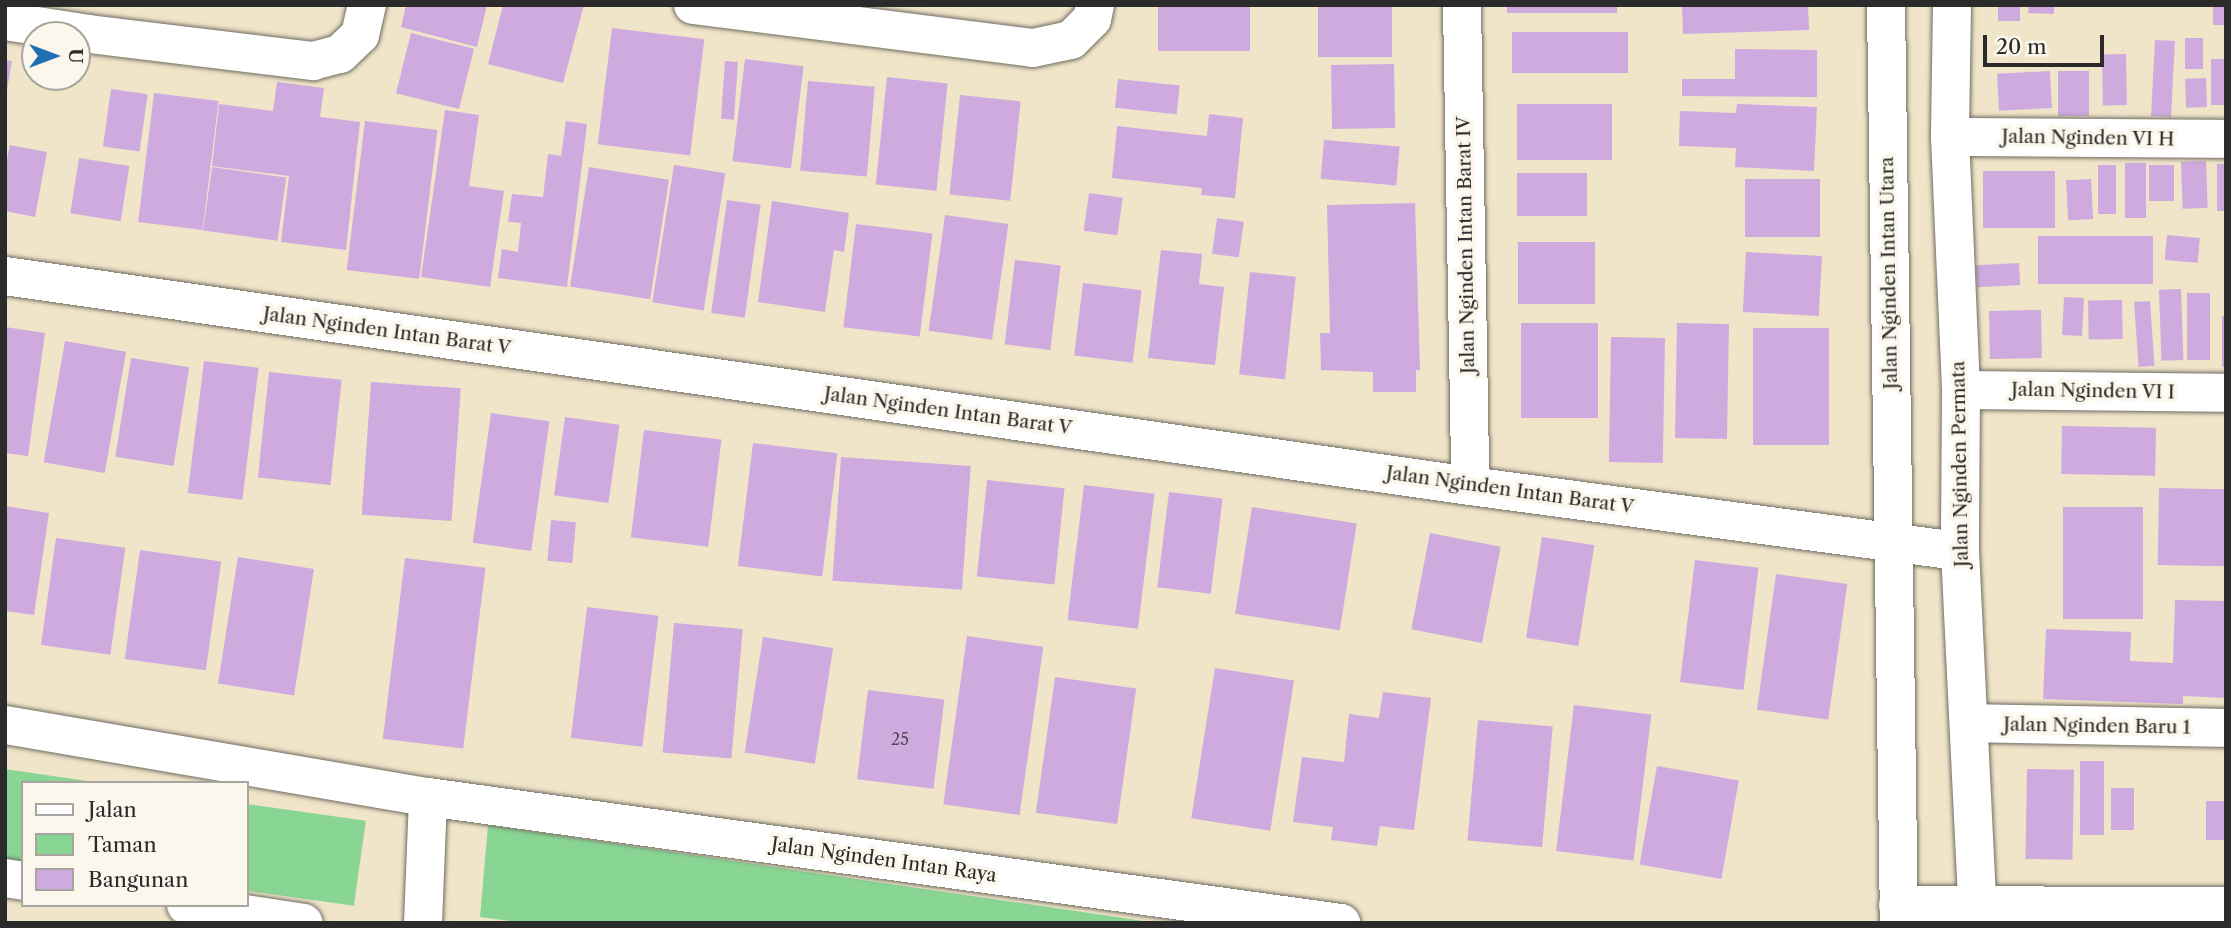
<!DOCTYPE html>
<style>
body{margin:0}
#map{position:relative;width:2231px;height:928px;overflow:hidden;background:#f0e5c9;font-family:"Libre Caslon Text",serif}
div>[style]{position:absolute}
[style*='--x']{left:calc(var(--x)*1px);top:calc(var(--y)*1px);width:calc(var(--w)*1px);rotate:calc(var(--a)*1deg)}
.green>*{inset:0;background:#89d694;transform-origin:0 0}
.building>*{inset:0;background:#ceaade;transform-origin:0 0}
.roads{filter:drop-shadow(0 0 2px #706c62) drop-shadow(0 0 2px #706c62)}
.street>*{height:38px;margin:-19px;padding:0 19px;transform-origin:19px;border-radius:19px;background:#fff}
.secondary>*{height:38px;margin:-19px;padding:0 19px;transform-origin:19px;border-radius:19px;background:#fff}
span{translate:-50% -50%;white-space:nowrap;text-align:center;line-height:1.15;-webkit-text-stroke:7px #fbf7ec;paint-order:stroke}
.number-label{font-size:16px;color:#544b58}
.number-label span{-webkit-text-stroke-width:0}
.street-label{font-size:19px;color:#2b2b2b}
.frame{position:absolute;inset:0;border:7px solid #2b2b2b;pointer-events:none}
.legend{position:absolute;left:21px;top:781px;width:228px;height:126px;box-sizing:border-box;background:#fbf7ec;border:2px solid #a8a59f;margin:0;padding:9px 12px;list-style:none;font-size:21px;color:#2b2b2b}
.legend li{display:flex;align-items:center;gap:14px;height:35px}
.legend b{width:35px;border:2px solid #a8a59f}
.north{position:absolute;left:21px;top:21px;width:70px;height:70px;box-sizing:border-box;background:#fbf7ec;border:2px solid #a8a59f;border-radius:50%;rotate:90deg;font-size:19px;font-weight:700;line-height:28px;text-align:center;color:#2b2b2b}
.north::after{content:'';display:block;margin:auto;width:24px;height:32px;background:#1f6fb2;clip-path:polygon(50% 0,100% 100%,50% 72%,0 100%)}
.scale{position:absolute;left:1983px;top:35px;width:121px;height:32px;box-sizing:border-box;border:4px solid #2b2b2b;border-top:0;padding-left:9px;font-size:21px;line-height:24px;white-space:nowrap;color:#2b2b2b;-webkit-text-stroke:5px #fbf7ec;paint-order:stroke}
</style>
<div id="map">
<div class="green">
<div style="clip-path:polygon(5px 769px,101px 783px,23px 783px,23px 861px,5px 859px)"></div>
<div style="left:247px;top:804px;width:120px;height:86px;rotate:8deg"></div>
<div style="clip-path:polygon(488px 825px,1157px 923px,526px 923px,480px 917px)"></div>
</div>
<div class="building">
<div style="clip-path:polygon(406px 5px,487px 5px,477px 47px,401px 27px)"></div>
<div style="clip-path:polygon(503px 5px,584px 5px,563px 83px,488px 64px)"></div>
<div style="left:1158px;top:5px;width:92px;height:46px"></div>
<div style="left:1318px;top:5px;width:74px;height:52px"></div>
<div style="left:1507px;top:5px;width:110px;height:8px"></div>
<div style="clip-path:polygon(1682px 5px,1808px 5px,1809px 30px,1683px 34px)"></div>
<div style="left:1998px;top:5px;width:22px;height:16px"></div>
<div style="clip-path:polygon(2029px 5px,2054px 5px,2054px 14px,2028px 13px)"></div>
<div style="left:2213px;top:5px;width:13px;height:20px"></div>
<div style="left:612px;top:28px;width:93px;height:117px;rotate:7deg"></div>
<div style="left:1512px;top:32px;width:116px;height:41px"></div>
<div style="left:411px;top:33px;width:65px;height:62px;rotate:14deg"></div>
<div style="left:2185px;top:38px;width:18px;height:31px"></div>
<div style="left:2155px;top:40px;width:20px;height:76px;rotate:3deg"></div>
<div style="clip-path:polygon(1735px 49px,1817px 50px,1817px 97px,1682px 96px,1682px 79px,1735px 79px)"></div>
<div style="left:2126px;top:54px;width:51px;height:24px;rotate:89deg"></div>
<div style="left:745px;top:59px;width:59px;height:103px;rotate:7deg"></div>
<div style="left:2211px;top:59px;width:15px;height:46px"></div>
<div style="clip-path:polygon(5px 60px,12px 61px,7px 90px,5px 90px)"></div>
<div style="left:725px;top:61px;width:13px;height:58px;rotate:4deg"></div>
<div style="left:1394px;top:64px;width:64px;height:63px;rotate:89deg"></div>
<div style="left:2050px;top:71px;width:37px;height:53px;rotate:87deg"></div>
<div style="left:2058px;top:71px;width:31px;height:45px"></div>
<div style="left:887px;top:77px;width:61px;height:108px;rotate:6deg"></div>
<div style="left:2206px;top:78px;width:29px;height:21px;rotate:88deg"></div>
<div style="left:1118px;top:79px;width:62px;height:29px;rotate:6deg"></div>
<div style="left:808px;top:81px;width:67px;height:90px;rotate:5deg"></div>
<div style="clip-path:polygon(277px 82px,324px 88px,320px 117px,360px 122px,346px 250px,281px 242px,289px 176px,212px 166px,219px 104px,273px 111px)"></div>
<div style="left:111px;top:89px;width:37px;height:58px;rotate:8deg"></div>
<div style="left:154px;top:93px;width:65px;height:130px;rotate:7deg"></div>
<div style="left:960px;top:95px;width:61px;height:100px;rotate:6deg"></div>
<div style="left:1517px;top:104px;width:95px;height:56px"></div>
<div style="clip-path:polygon(1737px 104px,1817px 107px,1814px 171px,1735px 167px,1736px 148px,1679px 146px,1680px 111px,1736px 113px)"></div>
<div style="clip-path:polygon(445px 110px,479px 115px,469px 186px,504px 191px,490px 287px,421px 277px)"></div>
<div style="clip-path:polygon(1209px 114px,1243px 118px,1235px 198px,1201px 195px,1202px 188px,1112px 178px,1117px 126px,1207px 136px)"></div>
<div style="left:365px;top:121px;width:73px;height:150px;rotate:7deg"></div>
<div style="clip-path:polygon(566px 121px,587px 124px,567px 287px,498px 278px,502px 249px,518px 252px,521px 223px,508px 222px,512px 194px,543px 197px,548px 154px,561px 156px)"></div>
<div style="left:1324px;top:140px;width:76px;height:39px;rotate:5deg"></div>
<div style="clip-path:polygon(10px 145px,47px 152px,35px 217px,5px 211px,5px 169px)"></div>
<div style="left:79px;top:158px;width:51px;height:56px;rotate:9deg"></div>
<div style="left:2206px;top:161px;width:47px;height:25px;rotate:88deg"></div>
<div style="left:2125px;top:163px;width:21px;height:55px"></div>
<div style="left:2217px;top:164px;width:9px;height:47px"></div>
<div style="left:674px;top:165px;width:52px;height:139px;rotate:9deg"></div>
<div style="left:2098px;top:165px;width:18px;height:49px"></div>
<div style="left:2149px;top:165px;width:25px;height:36px"></div>
<div style="left:212px;top:167px;width:75px;height:64px;rotate:8deg"></div>
<div style="left:589px;top:167px;width:81px;height:121px;rotate:9deg"></div>
<div style="left:1983px;top:171px;width:72px;height:57px"></div>
<div style="left:1517px;top:173px;width:70px;height:43px"></div>
<div style="left:1745px;top:179px;width:75px;height:58px"></div>
<div style="left:2091px;top:179px;width:40px;height:25px;rotate:87deg"></div>
<div style="left:1089px;top:193px;width:34px;height:38px;rotate:8deg"></div>
<div style="left:727px;top:200px;width:34px;height:114px;rotate:8deg"></div>
<div style="clip-path:polygon(772px 201px,849px 213px,844px 252px,834px 250px,825px 312px,758px 302px)"></div>
<div style="clip-path:polygon(1415px 203px,1420px 370px,1416px 370px,1416px 392px,1373px 392px,1373px 372px,1321px 370px,1320px 333px,1330px 333px,1327px 205px)"></div>
<div style="left:945px;top:215px;width:64px;height:117px;rotate:8deg"></div>
<div style="left:1217px;top:218px;width:27px;height:36px;rotate:8deg"></div>
<div style="left:856px;top:224px;width:77px;height:104px;rotate:7deg"></div>
<div style="left:2167px;top:235px;width:33px;height:25px;rotate:5deg"></div>
<div style="left:2038px;top:236px;width:115px;height:48px"></div>
<div style="left:1518px;top:242px;width:77px;height:62px"></div>
<div style="clip-path:polygon(1161px 250px,1202px 254px,1199px 284px,1224px 287px,1215px 365px,1148px 358px)"></div>
<div style="left:1746px;top:252px;width:76px;height:60px;rotate:3deg"></div>
<div style="left:1015px;top:260px;width:46px;height:85px;rotate:7deg"></div>
<div style="left:2019px;top:263px;width:22px;height:43px;rotate:87deg"></div>
<div style="left:1250px;top:272px;width:46px;height:103px;rotate:6deg"></div>
<div style="left:1083px;top:283px;width:59px;height:73px;rotate:7deg"></div>
<div style="left:2181px;top:289px;width:71px;height:22px;rotate:88deg"></div>
<div style="left:2187px;top:293px;width:23px;height:67px"></div>
<div style="left:2064px;top:297px;width:20px;height:38px;rotate:3deg"></div>
<div style="left:2122px;top:300px;width:39px;height:34px;rotate:89deg"></div>
<div style="left:2150px;top:301px;width:65px;height:16px;rotate:86deg"></div>
<div style="left:2041px;top:310px;width:48px;height:52px;rotate:89deg"></div>
<div style="left:2222px;top:316px;width:4px;height:51px"></div>
<div style="left:1521px;top:323px;width:77px;height:95px"></div>
<div style="left:1677px;top:323px;width:52px;height:115px;rotate:1deg"></div>
<div style="clip-path:polygon(5px 327px,45px 333px,28px 456px,5px 453px)"></div>
<div style="left:1753px;top:328px;width:76px;height:117px"></div>
<div style="left:1611px;top:337px;width:54px;height:125px;rotate:1deg"></div>
<div style="left:65px;top:341px;width:62px;height:123px;rotate:10deg"></div>
<div style="left:131px;top:358px;width:59px;height:100px;rotate:9deg"></div>
<div style="left:204px;top:361px;width:55px;height:133px;rotate:7deg"></div>
<div style="left:269px;top:372px;width:73px;height:106px;rotate:6deg"></div>
<div style="left:371px;top:382px;width:90px;height:133px;rotate:4deg"></div>
<div style="left:491px;top:413px;width:59px;height:131px;rotate:8deg"></div>
<div style="left:565px;top:417px;width:55px;height:79px;rotate:8deg"></div>
<div style="left:2062px;top:426px;width:94px;height:48px;rotate:1deg"></div>
<div style="left:644px;top:430px;width:78px;height:108px;rotate:7deg"></div>
<div style="left:753px;top:443px;width:85px;height:124px;rotate:7deg"></div>
<div style="left:841px;top:457px;width:130px;height:124px;rotate:4deg"></div>
<div style="left:987px;top:480px;width:78px;height:97px;rotate:6deg"></div>
<div style="left:1084px;top:485px;width:71px;height:136px;rotate:7deg"></div>
<div style="left:2159px;top:488px;width:67px;height:77px;rotate:1deg"></div>
<div style="left:1169px;top:492px;width:54px;height:96px;rotate:7deg"></div>
<div style="clip-path:polygon(5px 506px,49px 513px,34px 615px,5px 611px)"></div>
<div style="left:1252px;top:507px;width:106px;height:108px;rotate:9deg"></div>
<div style="left:2063px;top:507px;width:80px;height:112px"></div>
<div style="left:551px;top:520px;width:25px;height:41px;rotate:5deg"></div>
<div style="left:1430px;top:533px;width:72px;height:98px;rotate:11deg"></div>
<div style="left:1542px;top:537px;width:53px;height:102px;rotate:9deg"></div>
<div style="left:56px;top:538px;width:70px;height:108px;rotate:8deg"></div>
<div style="left:140px;top:550px;width:82px;height:110px;rotate:8deg"></div>
<div style="left:238px;top:557px;width:77px;height:128px;rotate:9deg"></div>
<div style="left:405px;top:558px;width:81px;height:182px;rotate:7deg"></div>
<div style="left:1695px;top:560px;width:64px;height:123px;rotate:7deg"></div>
<div style="left:1776px;top:574px;width:72px;height:137px;rotate:8deg"></div>
<div style="clip-path:polygon(2175px 600px,2226px 601px,2226px 698px,2183px 696px,2183px 704px,2043px 699px,2046px 629px,2131px 632px,2130px 661px,2173px 663px)"></div>
<div style="left:587px;top:607px;width:72px;height:132px;rotate:7deg"></div>
<div style="left:674px;top:623px;width:69px;height:130px;rotate:5deg"></div>
<div style="left:967px;top:636px;width:77px;height:170px;rotate:8deg"></div>
<div style="left:763px;top:637px;width:71px;height:117px;rotate:9deg"></div>
<div style="left:1215px;top:668px;width:80px;height:152px;rotate:9deg"></div>
<div style="left:1055px;top:677px;width:82px;height:137px;rotate:8deg"></div>
<div style="left:868px;top:690px;width:77px;height:90px;rotate:7deg"></div>
<div style="clip-path:polygon(1383px 692px,1431px 698px,1414px 830px,1380px 826px,1377px 846px,1331px 840px,1333px 827px,1293px 822px,1302px 757px,1344px 762px,1349px 714px,1379px 718px)"></div>
<div style="left:1574px;top:705px;width:78px;height:147px;rotate:7deg"></div>
<div style="left:1478px;top:720px;width:75px;height:121px;rotate:5deg"></div>
<div style="left:2080px;top:761px;width:24px;height:74px"></div>
<div style="left:1657px;top:766px;width:83px;height:100px;rotate:10deg"></div>
<div style="left:2027px;top:769px;width:47px;height:90px;rotate:1deg"></div>
<div style="left:2111px;top:788px;width:23px;height:42px"></div>
<div style="left:2206px;top:801px;width:20px;height:39px"></div>
</div>
<div class="roads">
<div class="street">
<div style="--x:693;--y:5;--w:343;--a:7.2"></div>
<div style="--x:1033;--y:48;--w:39;--a:-12"></div>
<div style="--x:1071;--y:40;--w:30;--a:-45"></div>
<div style="--x:1092;--y:19;--w:14;--a:-78"></div>
<div style="--x:1462;--y:5;--w:481;--a:89"></div>
<div style="--x:1886;--y:5;--w:918;--a:89.19"></div>
<div style="--x:1952;--y:5;--w:132;--a:90.9"></div>
<div style="--x:1950;--y:137;--w:253;--a:87.5"></div>
<div style="--x:1961;--y:390;--w:161;--a:90.4"></div>
<div style="--x:1960;--y:551;--w:372;--a:87.2"></div>
<div style="--x:5;--y:21;--w:85;--a:8.8"></div>
<div style="--x:89;--y:34;--w:226;--a:6.9"></div>
<div style="--x:313;--y:61;--w:28;--a:-15"></div>
<div style="--x:340;--y:54;--w:28;--a:-44"></div>
<div style="--x:360;--y:35;--w:31;--a:-77"></div>
<div style="--x:1950;--y:137;--w:276;--a:0.4"></div>
<div style="--x:5;--y:276;--w:1480;--a:8.16"></div>
<div style="--x:1470;--y:486;--w:494;--a:7.6"></div>
<div style="--x:1961;--y:390;--w:265;--a:0.6"></div>
<div style="--x:1969;--y:723;--w:257;--a:1.1"></div>
<div style="--x:1898;--y:905;--w:328;--a:0.2"></div>
<div style="--x:423;--y:923;--w:126;--a:-87.7"></div>
</div>
<div class="secondary">
<div style="--x:5;--y:725;--w:429;--a:9.7"></div>
<div style="--x:428;--y:797;--w:922;--a:7.86"></div>
<div style="--x:5;--y:878;--w:18;--a:9"></div>
<div style="--x:186;--y:905;--w:119;--a:8.7"></div>
</div>
</div>
<div class="number-label">
<span style="left:900px;top:739px">25</span>
</div>
<div class="street-label">
<span style="left:2088px;top:138px;rotate:1deg">Jalan Nginden VI H</span>
<span style="left:1466px;top:245px;rotate:-91deg">Jalan Nginden Intan Barat IV</span>
<span style="left:1889px;top:273px;rotate:-91deg">Jalan Nginden Intan Utara</span>
<span style="left:387px;top:331px;rotate:8deg">Jalan Nginden Intan Barat V</span>
<span style="left:2093px;top:391px;rotate:1deg">Jalan Nginden VI I</span>
<span style="left:948px;top:411px;rotate:8deg">Jalan Nginden Intan Barat V</span>
<span style="left:1960px;top:464px;rotate:-91deg">Jalan Nginden Permata</span>
<span style="left:1510px;top:490px;rotate:8deg">Jalan Nginden Intan Barat V</span>
<span style="left:2097px;top:726px;rotate:1deg">Jalan Nginden Baru 1</span>
<span style="left:884px;top:860px;rotate:8deg">Jalan Nginden Intan Raya</span>
</div>
<div class="frame"></div>
<ul class="legend">
<li><b style="height:9px;background:#fff"></b>Jalan</li>
<li><b style="height:19px;background:#89d694"></b>Taman</li>
<li><b style="height:19px;background:#ceaade"></b>Bangunan</li>
</ul>
<div class="north">U</div>
<div class="scale">20 m</div>
</div>
